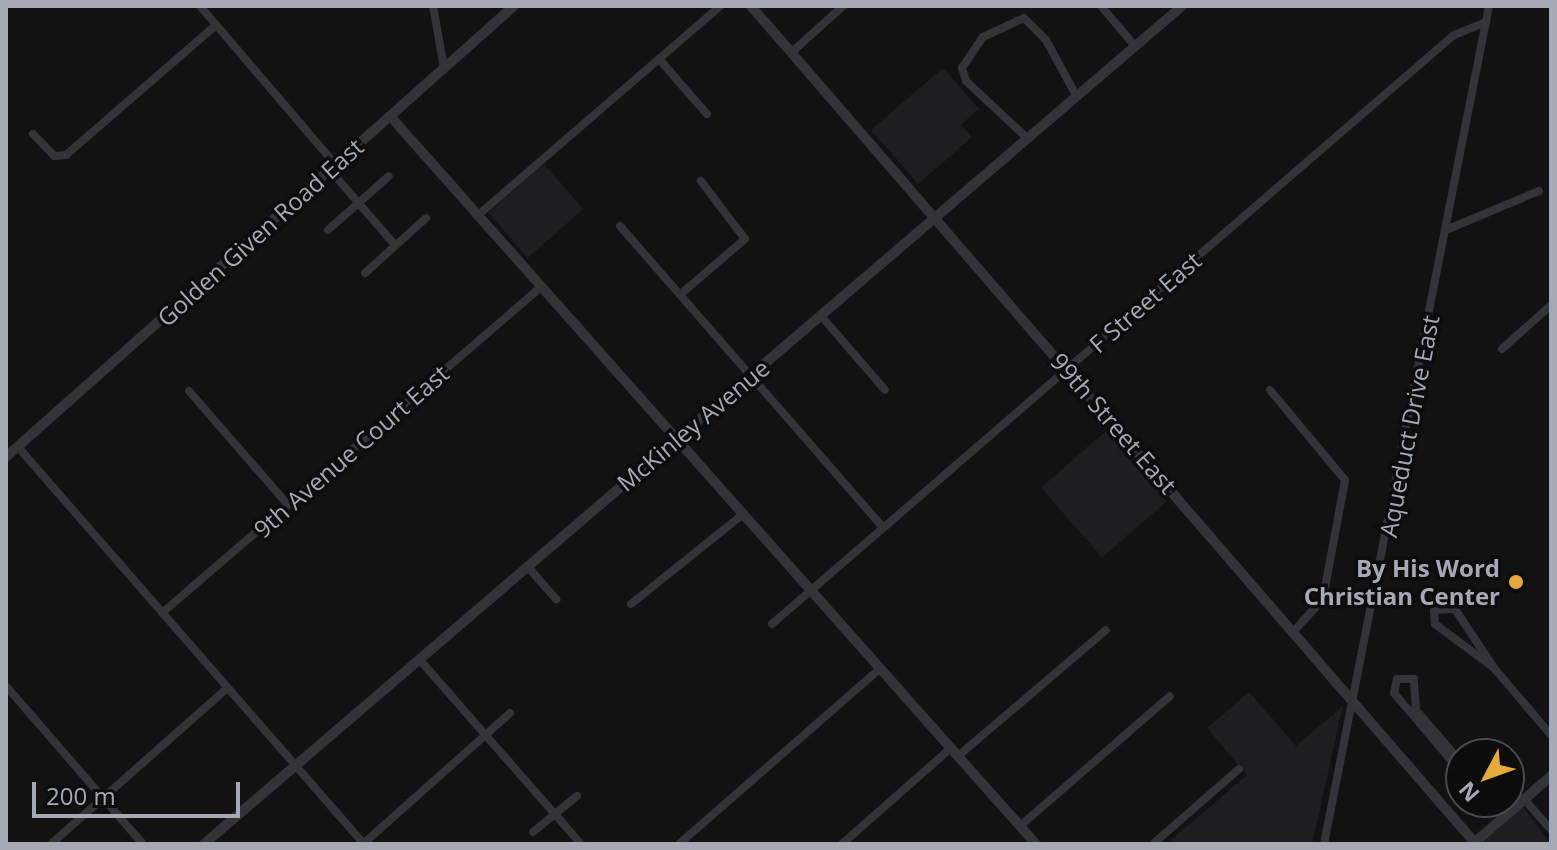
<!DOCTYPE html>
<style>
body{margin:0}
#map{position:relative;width:1557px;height:850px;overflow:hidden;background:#121213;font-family:"Open Sans",sans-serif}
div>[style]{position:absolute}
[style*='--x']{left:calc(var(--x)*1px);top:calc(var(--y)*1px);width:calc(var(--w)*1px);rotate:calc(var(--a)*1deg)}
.built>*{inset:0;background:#1e1e20;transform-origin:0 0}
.minor>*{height:8px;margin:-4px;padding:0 4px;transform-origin:4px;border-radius:4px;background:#333438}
.tertiary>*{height:10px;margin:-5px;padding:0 5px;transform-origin:5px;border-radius:5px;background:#333438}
.dots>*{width:22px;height:22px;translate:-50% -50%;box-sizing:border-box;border:4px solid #0d0d0e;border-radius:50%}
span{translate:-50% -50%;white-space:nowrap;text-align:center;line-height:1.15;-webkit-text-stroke:7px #0d0d0e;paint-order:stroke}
.street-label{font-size:24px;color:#a4a9b3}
.poi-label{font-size:24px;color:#a4a9b3;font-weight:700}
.right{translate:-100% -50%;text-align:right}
.frame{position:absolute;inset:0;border:8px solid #a4a9b3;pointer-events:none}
.north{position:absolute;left:1445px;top:738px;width:80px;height:80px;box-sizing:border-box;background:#0d0d0e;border:2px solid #494b50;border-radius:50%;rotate:229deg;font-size:22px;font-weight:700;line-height:32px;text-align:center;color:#a4a9b3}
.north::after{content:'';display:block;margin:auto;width:28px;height:36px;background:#e5aa39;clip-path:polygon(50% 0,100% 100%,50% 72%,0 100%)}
.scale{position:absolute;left:32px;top:782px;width:208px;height:36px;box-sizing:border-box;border:4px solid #a4a9b3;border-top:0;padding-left:10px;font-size:24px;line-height:28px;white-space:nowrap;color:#a4a9b3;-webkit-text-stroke:6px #0d0d0e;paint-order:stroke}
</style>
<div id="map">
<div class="built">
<div style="clip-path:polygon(943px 68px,979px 109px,961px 125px,972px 137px,918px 184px,871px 130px)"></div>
<div style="left:544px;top:164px;width:60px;height:74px;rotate:49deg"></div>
<div style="left:1106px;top:431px;width:93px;height:86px;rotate:49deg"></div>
<div style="clip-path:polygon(1249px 692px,1296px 746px,1343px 706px,1312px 844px,1175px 844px,1171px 840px,1247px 775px,1207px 728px)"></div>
<div style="clip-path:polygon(1523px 807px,1551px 844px,1487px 844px,1484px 841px)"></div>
</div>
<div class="minor">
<div style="--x:200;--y:6;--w:209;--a:49.5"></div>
<div style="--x:433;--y:6;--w:63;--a:79.9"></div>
<div style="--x:1101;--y:6;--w:52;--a:49.6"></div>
<div style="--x:792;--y:52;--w:69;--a:-42"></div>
<div style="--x:659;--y:59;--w:73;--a:48.9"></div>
<div style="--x:33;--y:134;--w:30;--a:46"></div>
<div style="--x:54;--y:156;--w:12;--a:-5"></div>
<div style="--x:66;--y:155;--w:198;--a:-40.9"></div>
<div style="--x:1028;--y:139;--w:85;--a:-136.9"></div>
<div style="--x:966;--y:81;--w:14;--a:-107"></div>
<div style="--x:962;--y:68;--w:37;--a:-56"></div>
<div style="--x:983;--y:37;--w:45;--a:-24.9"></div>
<div style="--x:1024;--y:18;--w:31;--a:45"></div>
<div style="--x:1046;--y:40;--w:65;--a:61.5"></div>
<div style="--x:330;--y:170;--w:99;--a:49.1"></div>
<div style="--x:477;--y:216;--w:321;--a:-40.8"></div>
<div style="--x:620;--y:226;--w:400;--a:48.9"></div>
<div style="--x:328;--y:230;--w:81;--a:-41.5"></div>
<div style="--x:1446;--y:230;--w:101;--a:-22.8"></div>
<div style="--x:365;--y:273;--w:82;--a:-42"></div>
<div style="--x:682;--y:293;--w:83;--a:-40.6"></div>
<div style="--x:745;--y:239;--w:73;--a:-127.2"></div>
<div style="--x:822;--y:317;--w:96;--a:49.2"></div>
<div style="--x:1502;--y:349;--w:66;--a:-41.9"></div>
<div style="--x:1270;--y:390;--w:117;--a:50.2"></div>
<div style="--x:1345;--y:480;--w:121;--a:100.5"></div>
<div style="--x:1323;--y:599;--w:43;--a:132.2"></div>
<div style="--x:189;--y:391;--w:151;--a:49"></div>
<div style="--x:18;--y:447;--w:527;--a:48.93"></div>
<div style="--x:528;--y:567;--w:43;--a:48.8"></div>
<div style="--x:631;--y:604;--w:142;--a:-38.7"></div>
<div style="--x:162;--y:613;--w:497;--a:-40.7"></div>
<div style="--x:772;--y:624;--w:901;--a:-40.82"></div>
<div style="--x:1454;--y:35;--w:35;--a:-22"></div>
<div style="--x:419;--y:659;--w:246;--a:48.8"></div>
<div style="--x:1494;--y:668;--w:71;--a:-123.5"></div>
<div style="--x:1455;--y:609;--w:21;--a:177"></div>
<div style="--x:1434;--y:610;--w:14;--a:86"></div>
<div style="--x:1435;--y:624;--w:74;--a:36.7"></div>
<div style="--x:1494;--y:668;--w:88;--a:49.6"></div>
<div style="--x:6;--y:686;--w:209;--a:49.1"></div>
<div style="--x:958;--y:756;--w:194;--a:-40.4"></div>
<div style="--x:1461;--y:762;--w:69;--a:-130.9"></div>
<div style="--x:1416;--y:710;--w:31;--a:-94"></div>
<div style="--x:1414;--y:679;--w:17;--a:180"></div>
<div style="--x:1397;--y:679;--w:14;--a:102"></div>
<div style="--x:1394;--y:693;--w:104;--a:49.7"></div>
<div style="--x:1525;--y:800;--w:40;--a:49"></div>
<div style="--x:1499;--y:802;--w:15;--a:48"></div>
<div style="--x:1020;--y:826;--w:198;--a:-40.9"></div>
<div style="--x:533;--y:832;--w:57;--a:-39.3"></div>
<div style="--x:51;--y:844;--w:234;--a:-41.5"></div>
<div style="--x:363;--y:844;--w:197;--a:-41.7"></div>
<div style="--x:679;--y:844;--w:263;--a:-41.1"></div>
<div style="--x:842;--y:844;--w:145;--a:-41.4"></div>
<div style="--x:1153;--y:844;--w:114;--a:-41.1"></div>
<div style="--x:1324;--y:844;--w:854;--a:-78.86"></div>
</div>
<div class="tertiary">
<div style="--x:751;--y:6;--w:1108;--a:49.14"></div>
<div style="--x:390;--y:116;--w:973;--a:48.42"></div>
<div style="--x:6;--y:457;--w:679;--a:-41.6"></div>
<div style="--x:204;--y:844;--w:1288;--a:-40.59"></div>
<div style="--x:1473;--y:844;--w:103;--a:-41.1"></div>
</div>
<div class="dots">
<div style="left:1516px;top:582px;background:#e5aa39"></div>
</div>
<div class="street-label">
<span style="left:260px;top:232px;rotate:-42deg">Golden Given Road East</span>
<span style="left:1145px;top:302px;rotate:-41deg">F Street East</span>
<span style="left:1114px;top:423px;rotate:49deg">99th Street East</span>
<span style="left:693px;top:425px;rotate:-40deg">McKinley Avenue</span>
<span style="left:1409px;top:426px;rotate:-79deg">Aqueduct Drive East</span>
<span style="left:351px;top:451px;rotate:-41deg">9th Avenue Court East</span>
</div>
<div class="poi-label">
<span class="right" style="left:1500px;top:582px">By His Word<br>Christian Center</span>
</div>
<div class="frame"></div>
<div class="north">N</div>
<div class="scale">200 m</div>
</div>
